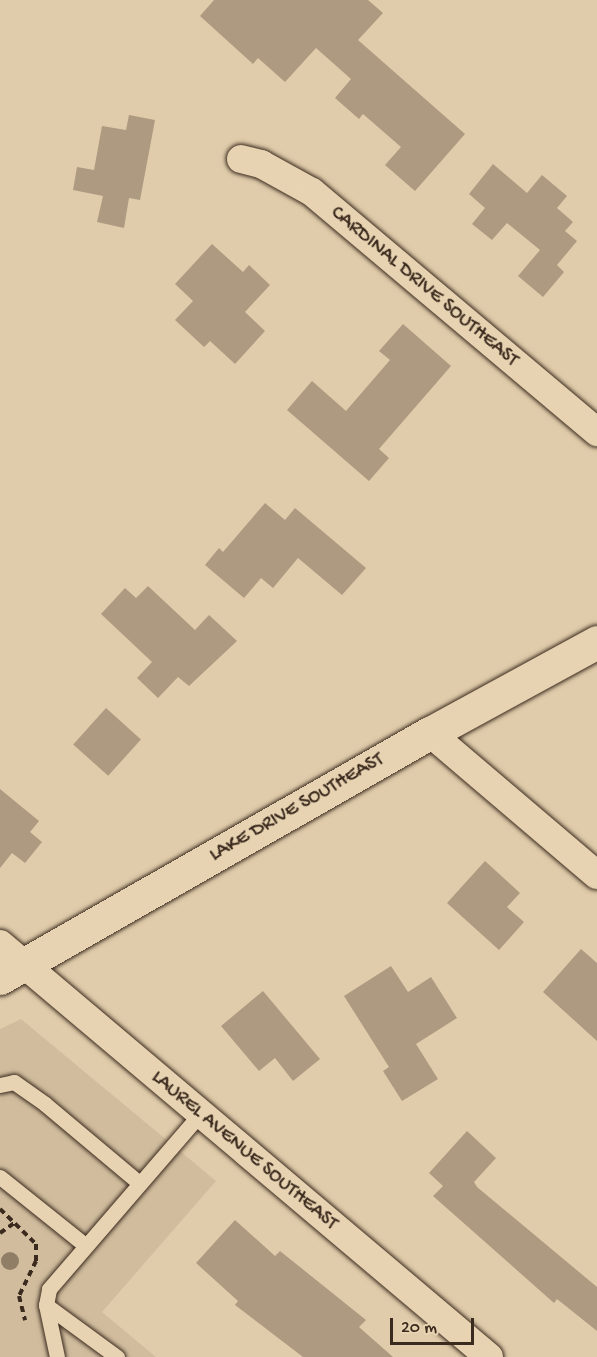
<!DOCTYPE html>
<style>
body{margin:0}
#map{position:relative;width:597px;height:1357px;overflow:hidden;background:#e0ccab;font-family:"Gochi Hand",sans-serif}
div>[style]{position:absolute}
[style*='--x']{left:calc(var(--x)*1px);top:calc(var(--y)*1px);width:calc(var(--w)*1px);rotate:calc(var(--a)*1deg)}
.built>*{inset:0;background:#d1bd9e}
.building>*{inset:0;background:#ad9a80;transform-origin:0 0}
.path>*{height:4px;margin-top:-2px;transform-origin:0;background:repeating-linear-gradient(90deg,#3b2a1e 0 6px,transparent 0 10.5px)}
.roads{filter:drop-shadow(0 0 2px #3b2a1e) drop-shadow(0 0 2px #3b2a1e)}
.lane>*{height:15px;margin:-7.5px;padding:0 7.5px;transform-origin:7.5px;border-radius:7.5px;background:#e7d3b1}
.street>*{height:28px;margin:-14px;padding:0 14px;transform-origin:14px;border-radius:14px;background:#e7d3b1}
.secondary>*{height:33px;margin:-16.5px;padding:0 16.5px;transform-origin:16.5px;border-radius:16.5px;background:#e7d3b1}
.trees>*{width:18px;height:18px;margin:-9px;border-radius:50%;background:#907e67}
span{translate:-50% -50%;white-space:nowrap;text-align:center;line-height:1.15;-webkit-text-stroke:4.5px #e7d3b1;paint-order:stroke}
.street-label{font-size:20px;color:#3b2a1e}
.scale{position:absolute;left:390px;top:1318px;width:84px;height:27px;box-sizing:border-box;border:3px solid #3b2a1e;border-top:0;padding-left:8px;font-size:18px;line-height:21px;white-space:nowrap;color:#3b2a1e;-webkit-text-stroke:4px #e7d3b1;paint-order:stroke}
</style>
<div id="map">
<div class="built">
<div style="clip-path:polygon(21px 1019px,216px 1181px,102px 1312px,156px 1357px,0 1357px,0 1029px)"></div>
</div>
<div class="building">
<div style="clip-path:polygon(214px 0,368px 0,383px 13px,358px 40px,465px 134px,415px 191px,385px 165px,401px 147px,363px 114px,359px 119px,335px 98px,351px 79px,316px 48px,285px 82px,258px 58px,253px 64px,200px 16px)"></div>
<div style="clip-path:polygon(129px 115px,155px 120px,140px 200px,129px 198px,124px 228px,97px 222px,103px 196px,73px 190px,77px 167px,94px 170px,102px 126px,126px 130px)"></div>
<div style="clip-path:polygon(493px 164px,527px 193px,542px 175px,567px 196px,557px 208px,573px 222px,565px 231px,577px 241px,557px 265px,564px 272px,543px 297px,518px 276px,540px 250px,507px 223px,492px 240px,472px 224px,485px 208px,469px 194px)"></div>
<div style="clip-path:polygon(212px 244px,243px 272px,249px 265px,270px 285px,245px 312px,265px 331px,235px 364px,210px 341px,204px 347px,175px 320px,193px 301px,175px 284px)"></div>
<div style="clip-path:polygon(403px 324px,451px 366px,379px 449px,389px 458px,369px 481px,287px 410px,312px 381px,346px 411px,390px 360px,379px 351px)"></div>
<div style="clip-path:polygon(265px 503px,285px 520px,295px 508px,366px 568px,342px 595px,298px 558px,273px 588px,261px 578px,244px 598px,205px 565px,219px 548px,223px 552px)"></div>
<div style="clip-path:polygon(148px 586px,195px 630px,209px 615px,237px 641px,189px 686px,178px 677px,158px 698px,137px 678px,152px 662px,101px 614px,125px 588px,136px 598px)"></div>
<div style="left:106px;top:708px;width:47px;height:49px;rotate:42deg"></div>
<div style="clip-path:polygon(0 789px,39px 821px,30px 832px,42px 842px,25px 863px,12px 853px,0 868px)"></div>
<div style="clip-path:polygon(485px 861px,520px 893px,507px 907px,524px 922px,499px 950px,447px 903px)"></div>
<div style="clip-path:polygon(581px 949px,597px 963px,597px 1041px,543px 992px)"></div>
<div style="clip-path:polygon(391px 966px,408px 992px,431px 977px,457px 1018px,416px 1044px,438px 1079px,402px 1101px,383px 1071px,389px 1067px,344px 996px)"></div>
<div style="clip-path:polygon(263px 991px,320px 1059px,293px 1081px,275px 1058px,259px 1071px,221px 1026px)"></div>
<div style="clip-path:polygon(467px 1131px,496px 1158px,474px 1182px,477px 1187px,597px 1287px,597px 1331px,557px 1299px,554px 1303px,433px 1196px,443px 1186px,429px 1173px)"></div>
<div style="clip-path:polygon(235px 1220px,275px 1256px,280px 1251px,366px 1320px,359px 1327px,393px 1357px,303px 1357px,235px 1305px,238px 1301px,196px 1263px)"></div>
</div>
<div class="path">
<div style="--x:0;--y:1209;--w:50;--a:44.2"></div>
<div style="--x:36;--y:1244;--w:17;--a:90"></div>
<div style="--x:36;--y:1261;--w:39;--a:116"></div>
<div style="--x:19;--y:1296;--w:25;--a:76"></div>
<div style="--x:0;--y:1233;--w:19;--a:-35"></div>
</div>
<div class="roads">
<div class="lane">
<div style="--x:0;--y:1085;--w:14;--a:-12"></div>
<div style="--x:14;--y:1082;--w:38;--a:35"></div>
<div style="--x:45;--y:1104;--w:123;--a:40"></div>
<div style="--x:0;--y:1177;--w:109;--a:38.7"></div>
<div style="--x:46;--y:1305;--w:88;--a:36.2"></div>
<div style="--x:57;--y:1357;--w:53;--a:-101.9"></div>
<div style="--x:46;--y:1305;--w:16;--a:-79"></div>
<div style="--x:49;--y:1289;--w:231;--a:-49.2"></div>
</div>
<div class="street">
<div style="--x:241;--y:159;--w:21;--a:14"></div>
<div style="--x:261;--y:164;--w:58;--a:28.8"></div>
<div style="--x:312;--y:192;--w:373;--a:40.1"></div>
<div style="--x:430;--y:733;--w:219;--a:40.4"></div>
<div style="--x:0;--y:944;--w:640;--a:40.18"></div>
</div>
<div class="secondary">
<div style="--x:0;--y:978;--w:495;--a:-29.7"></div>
<div style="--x:430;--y:733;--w:190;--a:-28.6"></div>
</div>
</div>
<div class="trees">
<div style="left:10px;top:1261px"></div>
</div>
<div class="street-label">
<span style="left:424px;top:287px;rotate:40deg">CARDINAL DRIVE SOUTHEAST</span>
<span style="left:297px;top:808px;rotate:-30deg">LAKE DRIVE SOUTHEAST</span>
<span style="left:244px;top:1151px;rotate:40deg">LAUREL AVENUE SOUTHEAST</span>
</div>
<div class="scale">20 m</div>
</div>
